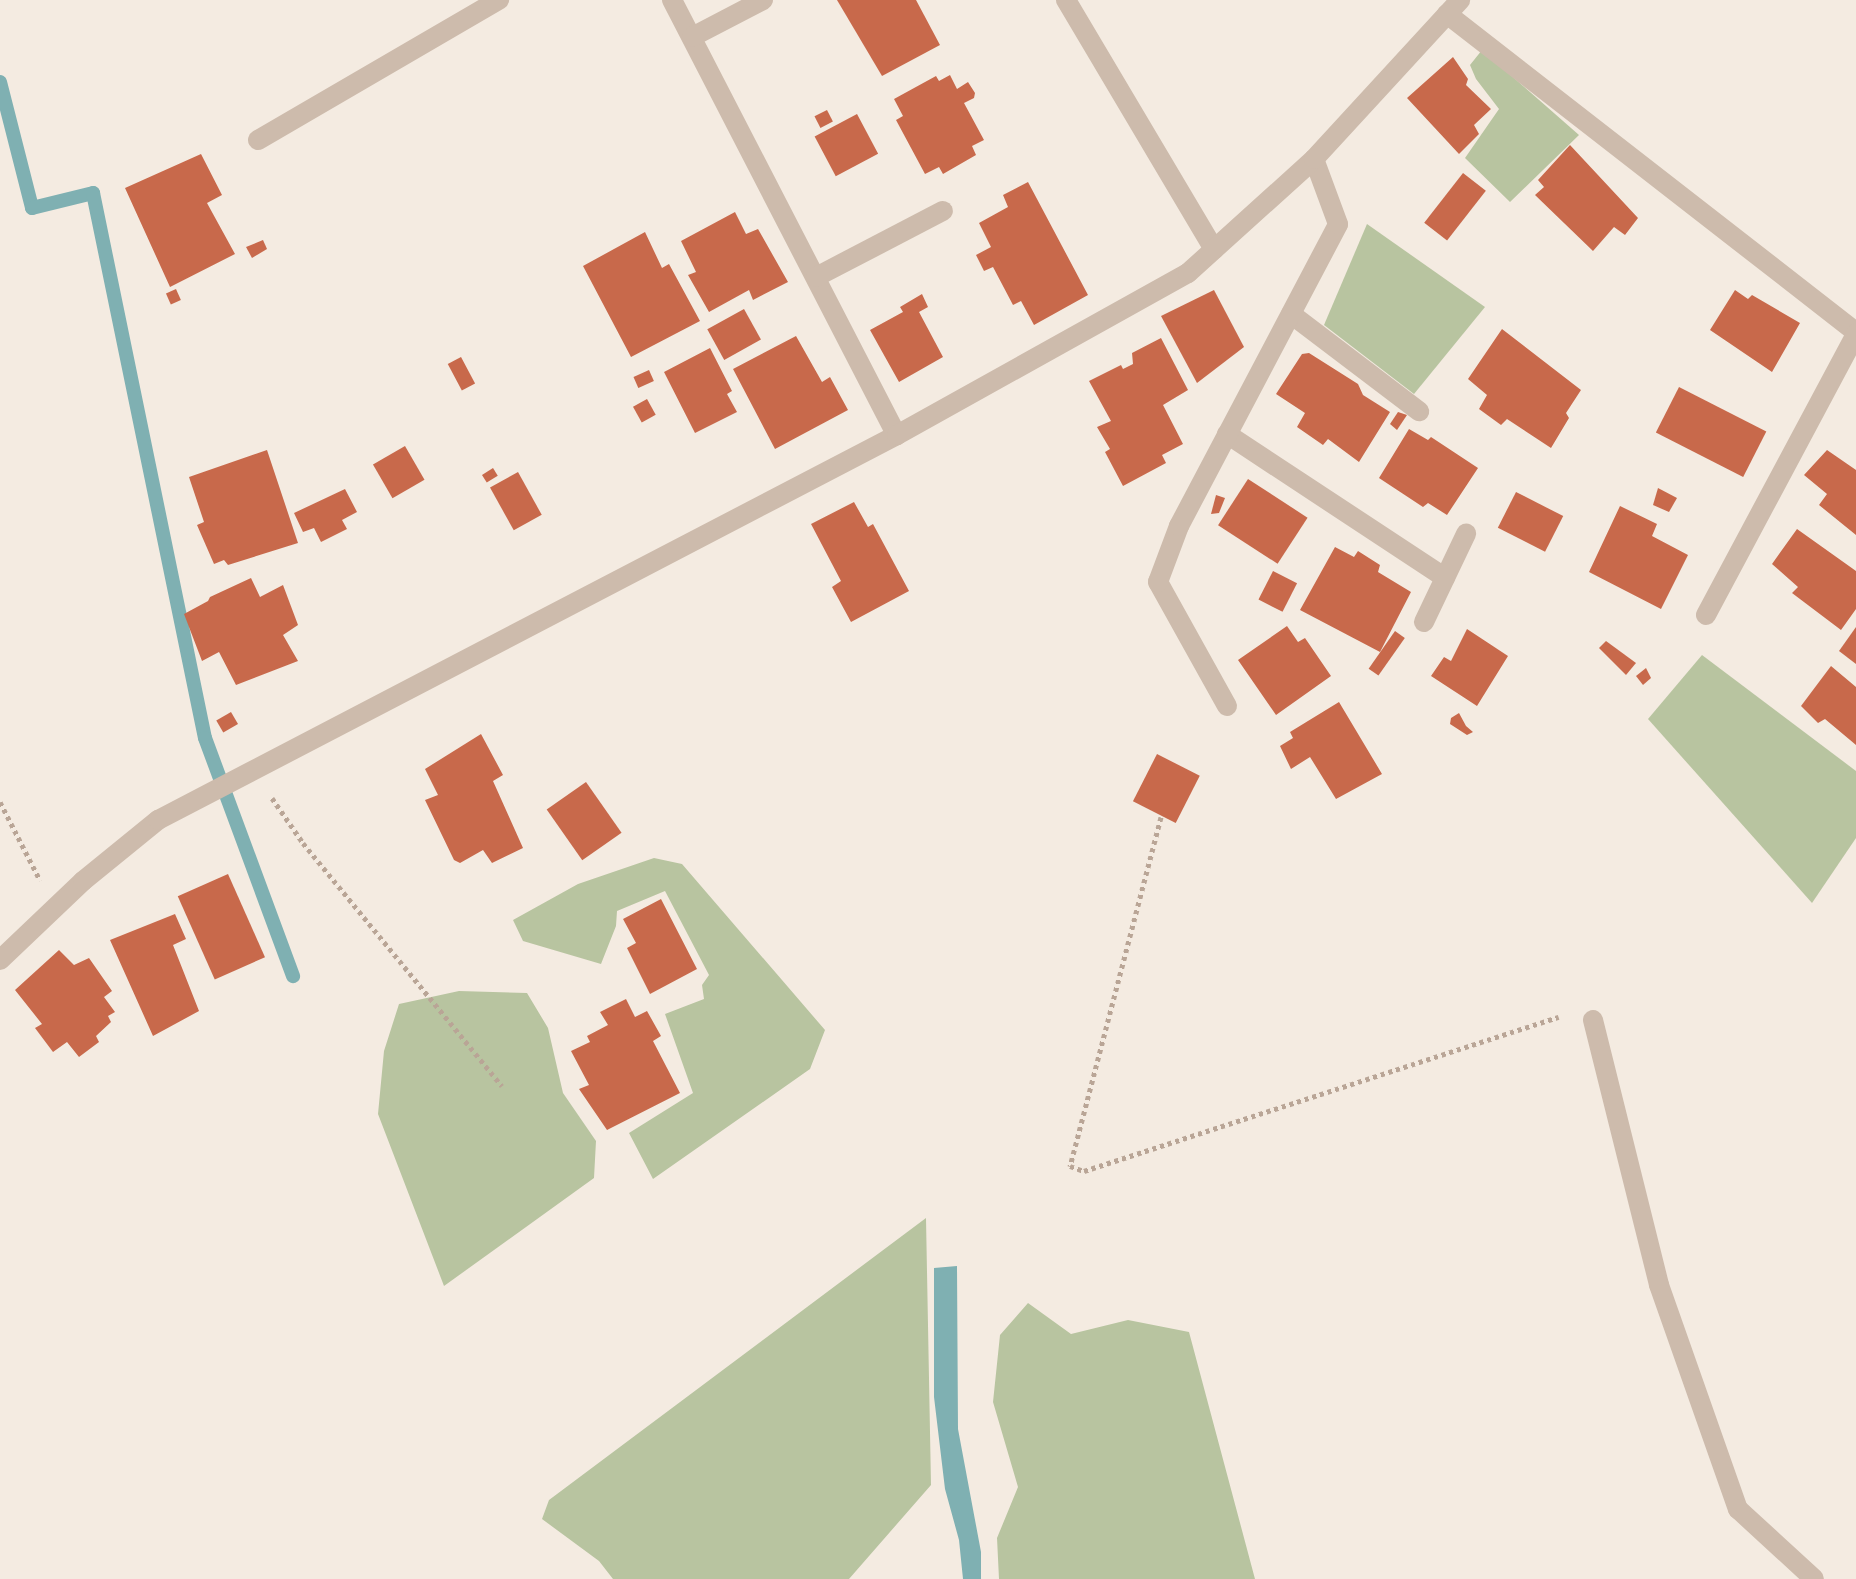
<!DOCTYPE html>
<style>
body{margin:0}
#map{position:relative;width:1856px;height:1579px;overflow:hidden;background:#f4ebe1;font-family:Barlow,sans-serif}
div>[style]{position:absolute}
[style*='--x']{left:calc(var(--x)*1px);top:calc(var(--y)*1px);width:calc(var(--w)*1px);rotate:calc(var(--a)*1deg)}
.green>*{inset:0;background:#b8c4a0}
.water>*{inset:0;background:#7fb0b2}
.stream>*{height:14px;margin:-7px;padding:0 7px;transform-origin:7px;border-radius:7px;background:#7fb0b2}
.building>*{inset:0;background:#c8694b;transform-origin:0 0}
.path>*{height:5px;margin-top:-2.5px;transform-origin:0;background:repeating-linear-gradient(90deg,#b9a596 0 4px,transparent 0 8px)}
.lane>*{height:20px;margin:-10px;padding:0 10px;transform-origin:10px;border-radius:10px;background:#cdbbac}
.street>*{height:20px;margin:-10px;padding:0 10px;transform-origin:10px;border-radius:10px;background:#cdbbac}
span{translate:-50% -50%;white-space:nowrap;text-align:center;line-height:1.15;-webkit-text-stroke:6px #fbf5ee;paint-order:stroke}
</style>
<div id="map">
<div class="green">
<div style="clip-path:polygon(1482px 50px,1579px 135px,1510px 202px,1465px 158px,1499px 109px,1476px 79px,1470px 65px)"></div>
<div style="clip-path:polygon(1367px 224px,1485px 307px,1414px 394px,1324px 325px)"></div>
<div style="clip-path:polygon(1702px 655px,1856px 771px,1856px 838px,1812px 903px,1648px 719px)"></div>
<div style="clip-path:polygon(654px 858px,682px 864px,825px 1030px,810px 1069px,653px 1179px,629px 1133px,693px 1093px,665px 1014px,704px 999px,702px 985px,709px 975px,665px 891px,617px 911px,616px 926px,601px 964px,523px 941px,513px 920px,578px 884px)"></div>
<div style="clip-path:polygon(459px 991px,527px 993px,548px 1028px,563px 1093px,596px 1141px,594px 1178px,444px 1286px,378px 1114px,384px 1051px,399px 1004px)"></div>
<div style="clip-path:polygon(926px 1218px,931px 1485px,849px 1579px,613px 1579px,599px 1561px,542px 1519px,549px 1500px)"></div>
<div style="clip-path:polygon(1028px 1303px,1071px 1334px,1128px 1320px,1189px 1332px,1255px 1579px,999px 1579px,997px 1538px,1018px 1487px,993px 1402px,1000px 1335px)"></div>
</div>
<div class="water">
<div style="clip-path:polygon(957px 1266px,958px 1429px,981px 1552px,981px 1579px,963px 1579px,959px 1540px,945px 1489px,934px 1397px,934px 1268px)"></div>
</div>
<div class="stream">
<div style="--x:0;--y:82;--w:130;--a:75.7"></div>
<div style="--x:32;--y:208;--w:63;--a:-13.8"></div>
<div style="--x:93;--y:193;--w:556;--a:78.39"></div>
<div style="--x:205;--y:738;--w:254;--a:69.7"></div>
</div>
<div class="building">
<div style="clip-path:polygon(837px 0,916px 0,940px 45px,882px 76px)"></div>
<div style="clip-path:polygon(1453px 57px,1468px 79px,1466px 85px,1491px 109px,1474px 125px,1479px 134px,1459px 154px,1407px 98px)"></div>
<div style="clip-path:polygon(950px 75px,957px 89px,968px 82px,975px 93px,974px 98px,964px 103px,984px 140px,972px 146px,976px 155px,943px 174px,939px 167px,925px 174px,896px 120px,903px 116px,894px 99px,936px 76px,939px 81px)"></div>
<div style="left:827px;top:110px;width:13px;height:14px;rotate:63deg"></div>
<div style="left:857px;top:114px;width:45px;height:48px;rotate:62deg"></div>
<div style="clip-path:polygon(1570px 145px,1638px 218px,1625px 235px,1614px 227px,1593px 251px,1535px 195px,1544px 187px,1538px 180px)"></div>
<div style="clip-path:polygon(201px 154px,222px 195px,207px 203px,235px 254px,170px 287px,125px 188px)"></div>
<div style="left:1463px;top:173px;width:29px;height:63px;rotate:38deg"></div>
<div style="clip-path:polygon(1028px 182px,1088px 295px,1034px 325px,1021px 301px,1013px 305px,993px 267px,984px 271px,976px 255px,991px 247px,979px 223px,1008px 207px,1003px 195px)"></div>
<div style="clip-path:polygon(735px 212px,746px 234px,758px 229px,788px 282px,753px 300px,749px 290px,709px 312px,688px 275px,696px 272px,681px 241px)"></div>
<div style="clip-path:polygon(645px 232px,662px 268px,669px 264px,700px 321px,631px 357px,583px 266px)"></div>
<div style="clip-path:polygon(263px 240px,267px 249px,252px 258px,246px 247px)"></div>
<div style="left:176px;top:289px;width:12px;height:11px;rotate:66deg"></div>
<div style="clip-path:polygon(1214px 290px,1244px 347px,1197px 383px,1161px 316px)"></div>
<div style="clip-path:polygon(1735px 290px,1748px 299px,1752px 295px,1800px 323px,1772px 372px,1710px 330px)"></div>
<div style="clip-path:polygon(922px 294px,928px 307px,919px 312px,943px 357px,899px 382px,870px 330px,903px 312px,900px 307px)"></div>
<div style="left:744px;top:309px;width:35px;height:42px;rotate:61deg"></div>
<div style="clip-path:polygon(1502px 329px,1581px 390px,1566px 413px,1569px 418px,1551px 448px,1507px 419px,1501px 425px,1479px 409px,1487px 395px,1468px 379px)"></div>
<div style="clip-path:polygon(796px 336px,822px 382px,830px 377px,848px 410px,775px 449px,733px 369px)"></div>
<div style="clip-path:polygon(1161px 338px,1188px 390px,1163px 405px,1183px 444px,1162px 455px,1166px 463px,1123px 486px,1105px 452px,1110px 449px,1097px 427px,1111px 421px,1089px 381px,1121px 365px,1123px 369px,1133px 364px,1132px 353px)"></div>
<div style="clip-path:polygon(710px 348px,732px 391px,727px 394px,737px 412px,695px 433px,664px 372px)"></div>
<div style="clip-path:polygon(1309px 353px,1358px 384px,1363px 395px,1390px 412px,1359px 462px,1328px 439px,1323px 445px,1297px 427px,1305px 413px,1276px 394px,1302px 354px)"></div>
<div style="left:461px;top:357px;width:30px;height:15px;rotate:62deg"></div>
<div style="left:649px;top:370px;width:12px;height:17px;rotate:66deg"></div>
<div style="left:1679px;top:387px;width:98px;height:51px;rotate:27deg"></div>
<div style="left:647px;top:399px;width:18px;height:16px;rotate:61deg"></div>
<div style="clip-path:polygon(1398px 412px,1407px 415px,1397px 430px,1390px 424px)"></div>
<div style="clip-path:polygon(1409px 429px,1428px 440px,1431px 437px,1478px 468px,1447px 515px,1428px 503px,1423px 507px,1379px 478px)"></div>
<div style="left:405px;top:446px;width:39px;height:37px;rotate:60deg"></div>
<div style="clip-path:polygon(267px 450px,298px 543px,228px 565px,224px 560px,214px 564px,197px 525px,204px 522px,189px 477px)"></div>
<div style="clip-path:polygon(1827px 450px,1856px 470px,1856px 535px,1819px 505px,1827px 494px,1804px 475px)"></div>
<div style="left:493px;top:468px;width:9px;height:13px;rotate:58deg"></div>
<div style="left:518px;top:472px;width:49px;height:32px;rotate:61deg"></div>
<div style="left:1248px;top:479px;width:71px;height:55px;rotate:33deg"></div>
<div style="clip-path:polygon(1658px 488px,1677px 498px,1669px 512px,1653px 505px)"></div>
<div style="clip-path:polygon(345px 489px,357px 512px,342px 520px,347px 529px,321px 542px,314px 528px,303px 532px,294px 513px)"></div>
<div style="left:1516px;top:492px;width:53px;height:40px;rotate:27deg"></div>
<div style="clip-path:polygon(1216px 495px,1225px 498px,1219px 513px,1211px 514px)"></div>
<div style="clip-path:polygon(854px 502px,868px 527px,873px 524px,909px 591px,851px 622px,832px 587px,841px 581px,811px 524px)"></div>
<div style="clip-path:polygon(1620px 506px,1657px 524px,1652px 536px,1688px 555px,1661px 609px,1589px 572px)"></div>
<div style="clip-path:polygon(1797px 529px,1856px 571px,1856px 609px,1841px 630px,1792px 593px,1798px 587px,1772px 564px)"></div>
<div style="clip-path:polygon(1335px 547px,1354px 557px,1358px 551px,1380px 565px,1378px 572px,1411px 592px,1380px 652px,1300px 610px)"></div>
<div style="left:1273px;top:571px;width:27px;height:32px;rotate:27deg"></div>
<div style="clip-path:polygon(251px 578px,260px 597px,283px 585px,298px 625px,283px 635px,298px 661px,236px 685px,219px 652px,202px 661px,184px 614px,208px 601px,210px 597px)"></div>
<div style="clip-path:polygon(1287px 626px,1298px 642px,1305px 638px,1331px 676px,1276px 715px,1238px 660px)"></div>
<div style="clip-path:polygon(1856px 627px,1856px 664px,1839px 651px)"></div>
<div style="clip-path:polygon(1467px 629px,1508px 656px,1477px 706px,1431px 676px,1444px 657px,1451px 661px)"></div>
<div style="left:1395px;top:631px;width:12px;height:46px;rotate:35deg"></div>
<div style="clip-path:polygon(1606px 641px,1636px 663px,1626px 675px,1599px 648px)"></div>
<div style="clip-path:polygon(1831px 666px,1856px 687px,1856px 745px,1825px 719px,1818px 723px,1801px 706px)"></div>
<div style="clip-path:polygon(1646px 668px,1651px 678px,1643px 685px,1636px 676px)"></div>
<div style="clip-path:polygon(1339px 702px,1382px 774px,1336px 799px,1310px 757px,1291px 769px,1280px 746px,1293px 738px,1290px 732px)"></div>
<div style="left:231px;top:712px;width:14px;height:17px;rotate:60deg"></div>
<div style="clip-path:polygon(1459px 713px,1466px 726px,1473px 732px,1467px 735px,1450px 724px,1451px 718px)"></div>
<div style="clip-path:polygon(481px 734px,503px 775px,493px 781px,523px 848px,492px 863px,483px 850px,460px 863px,454px 860px,425px 800px,438px 795px,425px 769px)"></div>
<div style="left:1157px;top:754px;width:48px;height:53px;rotate:27deg"></div>
<div style="left:586px;top:782px;width:62px;height:48px;rotate:55deg"></div>
<div style="left:228px;top:874px;width:91px;height:55px;rotate:66deg"></div>
<div style="clip-path:polygon(661px 899px,697px 969px,650px 994px,627px 948px,636px 943px,623px 919px)"></div>
<div style="clip-path:polygon(175px 914px,186px 939px,173px 945px,199px 1011px,153px 1036px,110px 940px)"></div>
<div style="clip-path:polygon(59px 950px,74px 965px,89px 958px,112px 991px,104px 997px,115px 1012px,108px 1016px,111px 1022px,96px 1036px,99px 1042px,79px 1057px,67px 1042px,53px 1052px,35px 1028px,42px 1024px,15px 990px)"></div>
<div style="clip-path:polygon(626px 999px,635px 1017px,647px 1011px,661px 1036px,653px 1041px,680px 1093px,607px 1130px,579px 1089px,589px 1085px,571px 1051px,590px 1042px,587px 1036px,608px 1025px,600px 1012px)"></div>
</div>
<div class="path">
<div style="--x:272;--y:798;--w:55;--a:55.4"></div>
<div style="--x:303;--y:843;--w:314;--a:50.7"></div>
<div style="--x:0;--y:802;--w:88;--a:62.9"></div>
<div style="--x:1161;--y:817;--w:361;--a:104.6"></div>
<div style="--x:1070;--y:1166;--w:15;--a:20"></div>
<div style="--x:1084;--y:1171;--w:499;--a:-18"></div>
</div>
<div class="lane">
<div style="--x:1593;--y:1020;--w:273;--a:76"></div>
<div style="--x:1659;--y:1285;--w:238;--a:70.6"></div>
<div style="--x:1738;--y:1509;--w:103;--a:42.6"></div>
</div>
<div class="street">
<div style="--x:672;--y:0;--w:490;--a:62.7"></div>
<div style="--x:1066;--y:0;--w:290;--a:59.3"></div>
<div style="--x:1447;--y:14;--w:518;--a:37.87"></div>
<div style="--x:692;--y:37;--w:80;--a:-27.5"></div>
<div style="--x:258;--y:140;--w:279;--a:-30.2"></div>
<div style="--x:816;--y:277;--w:143;--a:-27.5"></div>
<div style="--x:1291;--y:314;--w:161;--a:37.2"></div>
<div style="--x:1227;--y:434;--w:261;--a:33.4"></div>
<div style="--x:1706;--y:615;--w:319;--a:-61.9"></div>
<div style="--x:1424;--y:622;--w:98;--a:-64.5"></div>
<div style="--x:1227;--y:706;--w:142;--a:-119.1"></div>
<div style="--x:1158;--y:582;--w:60;--a:-69.4"></div>
<div style="--x:1179;--y:526;--w:341;--a:-62.2"></div>
<div style="--x:1338;--y:224;--w:69;--a:-110.3"></div>
<div style="--x:0;--y:960;--w:115;--a:-43.6"></div>
<div style="--x:83;--y:881;--w:97;--a:-39.1"></div>
<div style="--x:158;--y:820;--w:833;--a:-27.52"></div>
<div style="--x:897;--y:435;--w:333;--a:-29.1"></div>
<div style="--x:1188;--y:273;--w:170;--a:-42.1"></div>
<div style="--x:1314;--y:159;--w:216;--a:-47.4"></div>
</div>
</div>
